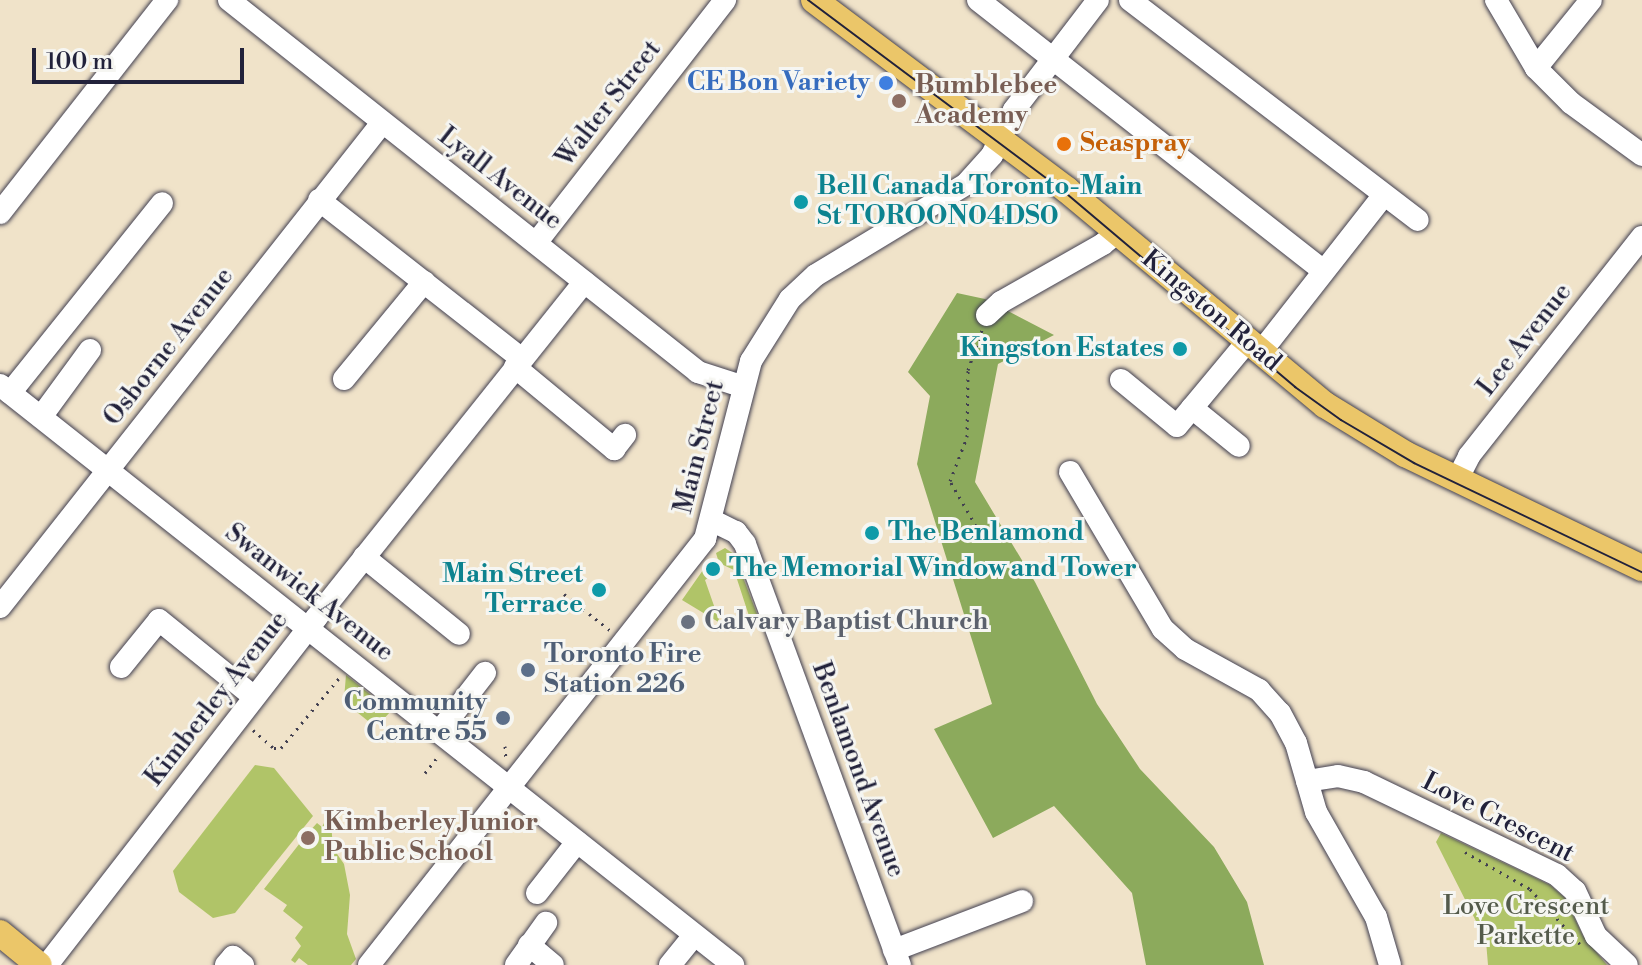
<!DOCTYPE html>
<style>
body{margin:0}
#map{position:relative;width:1642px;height:965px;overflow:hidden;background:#f0e3c9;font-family:"Libre Bodoni",serif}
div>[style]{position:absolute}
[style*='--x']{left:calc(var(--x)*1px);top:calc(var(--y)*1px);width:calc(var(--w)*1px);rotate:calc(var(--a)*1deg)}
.green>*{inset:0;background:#b0c468}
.forest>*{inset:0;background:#8caa5c}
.path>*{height:3px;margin-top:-1.5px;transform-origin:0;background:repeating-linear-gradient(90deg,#413f50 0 2px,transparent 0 8px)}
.roads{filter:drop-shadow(0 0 2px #413f50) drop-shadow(0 0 2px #413f50)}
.minor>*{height:22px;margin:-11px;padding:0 11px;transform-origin:11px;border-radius:11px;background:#fff}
.major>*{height:26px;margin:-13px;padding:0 13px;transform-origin:13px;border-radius:13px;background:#ebc669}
.tram>*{height:2px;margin:-1px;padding:0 1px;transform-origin:1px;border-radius:1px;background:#22223b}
.dots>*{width:22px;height:22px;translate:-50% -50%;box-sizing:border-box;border:4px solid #f6f6f2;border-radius:50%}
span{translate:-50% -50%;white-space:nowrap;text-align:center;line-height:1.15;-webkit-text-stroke:6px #f6f6f2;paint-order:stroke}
.shop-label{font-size:26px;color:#366cbe;font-weight:700}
.right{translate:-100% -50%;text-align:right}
.education-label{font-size:26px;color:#785e54;font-weight:700}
.left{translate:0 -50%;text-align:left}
.street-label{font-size:26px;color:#22223b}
.food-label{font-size:26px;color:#c56008;font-weight:700}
.culture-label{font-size:26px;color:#0d838f;font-weight:700}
.worship-label{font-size:26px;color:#5b616d;font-weight:700}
.service-label{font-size:26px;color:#4e5e75;font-weight:700}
.park-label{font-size:26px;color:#545b4b}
.scale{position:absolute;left:32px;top:48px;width:212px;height:36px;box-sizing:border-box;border:4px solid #22223b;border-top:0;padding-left:10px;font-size:24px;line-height:28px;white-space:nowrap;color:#22223b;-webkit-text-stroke:6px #f6f6f2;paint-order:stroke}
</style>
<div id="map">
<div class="green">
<div style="clip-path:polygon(725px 548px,734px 554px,759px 619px,750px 619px,734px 570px,719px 563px,716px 553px)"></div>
<div style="clip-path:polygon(710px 560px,712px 575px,705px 580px,720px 623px,682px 600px)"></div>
<div style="clip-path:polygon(346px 675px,391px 711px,381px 722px,368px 721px,348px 705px,344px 699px)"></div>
<div style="clip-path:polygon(255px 765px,274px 768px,313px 816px,235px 913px,213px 918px,179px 892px,173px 871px)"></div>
<div style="clip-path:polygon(331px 822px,333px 848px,344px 864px,350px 895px,347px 934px,356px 959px,351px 965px,308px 965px,299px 958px,295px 963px,291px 960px,301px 946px,295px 938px,303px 927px,283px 911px,287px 905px,264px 889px,307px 834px,317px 823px,322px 827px,324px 823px)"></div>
<div style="clip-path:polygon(1441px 833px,1550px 885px,1565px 898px,1583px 936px,1607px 965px,1488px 965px,1486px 941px,1436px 842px)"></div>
</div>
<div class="forest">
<div style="clip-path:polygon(957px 293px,985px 299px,1054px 335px,998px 364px,975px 482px,1035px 582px,1097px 704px,1140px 769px,1214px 847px,1247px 902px,1264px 965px,1146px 965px,1132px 893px,1054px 806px,993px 838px,934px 729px,992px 704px,917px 464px,930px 396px,908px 372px)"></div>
</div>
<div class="path">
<div style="--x:976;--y:526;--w:52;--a:-120"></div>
<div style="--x:950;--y:481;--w:47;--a:-68.9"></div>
<div style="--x:967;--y:437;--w:67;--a:-89.1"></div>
<div style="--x:968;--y:370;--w:42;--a:-70.7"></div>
<div style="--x:564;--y:594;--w:60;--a:38.2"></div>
<div style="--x:253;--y:730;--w:28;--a:41"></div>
<div style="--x:274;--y:748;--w:7;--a:0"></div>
<div style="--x:281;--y:748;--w:92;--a:-50.3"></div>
<div style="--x:505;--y:746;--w:15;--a:86"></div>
<div style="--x:425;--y:773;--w:23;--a:-52"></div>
<div style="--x:1465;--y:852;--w:75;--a:29.6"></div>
<div style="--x:1530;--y:889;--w:74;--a:47.7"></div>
</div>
<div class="roads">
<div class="minor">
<div style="--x:229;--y:0;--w:599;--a:38.42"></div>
<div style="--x:698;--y:372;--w:48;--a:18.1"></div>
<div style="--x:978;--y:0;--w:439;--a:38.1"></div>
<div style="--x:1130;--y:0;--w:362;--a:37.4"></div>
<div style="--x:1496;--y:0;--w:79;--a:59.5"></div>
<div style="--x:1536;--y:68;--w:49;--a:45"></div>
<div style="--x:1571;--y:103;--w:88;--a:36.2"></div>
<div style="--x:1536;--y:68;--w:87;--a:-51"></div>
<div style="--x:319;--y:200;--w:258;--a:38.1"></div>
<div style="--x:0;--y:213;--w:271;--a:-51.9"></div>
<div style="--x:536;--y:243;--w:308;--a:-52.1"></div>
<div style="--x:987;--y:315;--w:19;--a:-43"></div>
<div style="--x:1001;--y:302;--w:117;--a:-29.6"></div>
<div style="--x:1103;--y:244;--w:19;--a:-39"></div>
<div style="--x:1260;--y:353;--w:199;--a:-51.9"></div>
<div style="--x:515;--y:367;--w:129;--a:39.6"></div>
<div style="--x:614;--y:449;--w:18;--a:-52"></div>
<div style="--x:344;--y:379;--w:126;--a:-50.5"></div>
<div style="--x:1121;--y:380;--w:72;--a:39.4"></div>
<div style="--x:1177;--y:426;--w:109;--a:-50.2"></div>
<div style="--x:0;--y:385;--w:935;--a:38.35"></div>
<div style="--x:10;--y:393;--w:243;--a:-51.3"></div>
<div style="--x:1192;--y:408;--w:60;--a:39"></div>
<div style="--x:41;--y:417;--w:83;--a:-53.8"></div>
<div style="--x:1070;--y:472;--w:182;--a:59.4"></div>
<div style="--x:1163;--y:629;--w:30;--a:42"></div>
<div style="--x:1185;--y:649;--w:85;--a:29"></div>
<div style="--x:1259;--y:690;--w:31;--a:48"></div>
<div style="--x:1280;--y:713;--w:34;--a:62"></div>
<div style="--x:1296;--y:743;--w:72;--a:73.8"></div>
<div style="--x:1316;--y:812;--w:121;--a:60.3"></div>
<div style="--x:1376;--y:917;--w:50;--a:73.7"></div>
<div style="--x:1457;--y:480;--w:27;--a:-63"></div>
<div style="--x:1469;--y:456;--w:279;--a:-51.7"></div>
<div style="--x:711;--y:520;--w:28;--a:26"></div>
<div style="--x:736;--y:532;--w:15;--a:53"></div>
<div style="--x:745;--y:544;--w:449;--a:69.8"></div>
<div style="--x:364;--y:557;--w:122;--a:39"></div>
<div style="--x:0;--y:607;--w:617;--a:-51.72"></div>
<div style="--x:121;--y:667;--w:60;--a:-51"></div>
<div style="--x:159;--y:620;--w:122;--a:39"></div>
<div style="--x:439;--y:732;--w:75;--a:-52.1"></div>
<div style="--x:1307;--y:781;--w:31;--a:-9"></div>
<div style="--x:1338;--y:776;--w:27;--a:13"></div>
<div style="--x:1364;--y:782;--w:214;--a:25.7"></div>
<div style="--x:1557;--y:875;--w:24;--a:42"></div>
<div style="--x:1575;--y:891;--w:50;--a:65"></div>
<div style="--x:1596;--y:936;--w:42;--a:43.1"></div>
<div style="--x:537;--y:893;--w:65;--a:-51.9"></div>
<div style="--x:529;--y:945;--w:31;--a:40"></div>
<div style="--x:894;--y:950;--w:137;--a:-20.9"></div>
<div style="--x:47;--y:965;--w:439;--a:-52.2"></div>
<div style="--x:316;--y:618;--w:430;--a:-51.4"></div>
<div style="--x:226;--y:965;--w:11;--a:-49"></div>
<div style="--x:233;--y:957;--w:13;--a:39"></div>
<div style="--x:369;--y:965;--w:543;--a:-51.74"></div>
<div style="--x:705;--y:539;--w:184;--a:-75.5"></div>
<div style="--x:751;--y:361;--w:73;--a:-57.8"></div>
<div style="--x:790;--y:299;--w:35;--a:-43"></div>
<div style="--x:816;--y:275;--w:175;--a:-31.2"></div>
<div style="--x:966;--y:184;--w:39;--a:-48"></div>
<div style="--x:992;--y:155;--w:50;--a:-63.9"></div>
<div style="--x:1014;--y:110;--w:138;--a:-52.6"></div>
<div style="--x:516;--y:965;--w:52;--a:-54.5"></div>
<div style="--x:670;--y:965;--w:38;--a:-51"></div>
</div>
<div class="major">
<div style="--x:814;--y:0;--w:316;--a:36.9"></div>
<div style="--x:1067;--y:190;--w:336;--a:39.8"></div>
<div style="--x:1325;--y:405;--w:94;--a:31.5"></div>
<div style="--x:1405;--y:454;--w:263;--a:25.7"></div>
<div style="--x:0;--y:933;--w:50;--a:39.4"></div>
</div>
</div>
<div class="tram">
<div style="--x:808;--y:0;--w:316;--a:36.8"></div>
<div style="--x:1061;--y:189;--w:307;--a:40.2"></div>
<div style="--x:1295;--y:387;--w:57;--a:35.7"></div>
<div style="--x:1341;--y:420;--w:85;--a:30.5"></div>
<div style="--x:1414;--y:463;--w:253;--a:25.6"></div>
</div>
<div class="dots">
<div style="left:886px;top:83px;background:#3f7fe0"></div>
<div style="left:899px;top:101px;background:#8d6e63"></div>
<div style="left:1064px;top:144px;background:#e8710a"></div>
<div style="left:801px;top:202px;background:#0f9aa8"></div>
<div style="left:1180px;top:349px;background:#0f9aa8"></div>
<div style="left:872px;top:533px;background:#0f9aa8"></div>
<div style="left:713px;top:569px;background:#0f9aa8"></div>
<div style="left:599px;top:590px;background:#0f9aa8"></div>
<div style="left:688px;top:622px;background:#6b7280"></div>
<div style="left:528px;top:670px;background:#5c6f8a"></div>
<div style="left:503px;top:718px;background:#5c6f8a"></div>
<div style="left:308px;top:838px;background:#8d6e63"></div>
</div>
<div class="shop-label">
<span class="right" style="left:870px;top:83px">CE Bon Variety</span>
</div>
<div class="education-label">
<span class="left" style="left:915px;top:101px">Bumblebee<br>Academy</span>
<span class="left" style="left:324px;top:838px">Kimberley Junior<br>Public School</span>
</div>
<div class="street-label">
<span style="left:609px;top:104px;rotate:-52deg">Walter Street</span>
<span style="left:500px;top:179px;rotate:38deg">Lyall Avenue</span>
<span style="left:1211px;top:311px;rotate:40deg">Kingston Road</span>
<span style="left:1525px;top:340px;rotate:-52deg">Lee Avenue</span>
<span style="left:169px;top:347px;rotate:-52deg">Osborne Avenue</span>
<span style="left:700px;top:447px;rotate:-76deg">Main Street</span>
<span style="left:309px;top:593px;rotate:38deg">Swanwick Avenue</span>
<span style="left:217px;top:699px;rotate:-52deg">Kimberley Avenue</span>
<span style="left:858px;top:770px;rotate:70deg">Benlamond Avenue</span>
<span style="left:1498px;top:818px;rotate:27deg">Love Crescent</span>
</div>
<div class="food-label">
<span class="left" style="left:1080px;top:144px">Seaspray</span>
</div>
<div class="culture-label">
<span class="left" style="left:817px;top:202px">Bell Canada Toronto-Main<br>St TOROON04DS0</span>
<span class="right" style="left:1164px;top:349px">Kingston Estates</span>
<span class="left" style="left:888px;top:533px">The Benlamond</span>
<span class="left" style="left:729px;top:569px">The Memorial Window and Tower</span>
<span class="right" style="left:583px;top:590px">Main Street<br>Terrace</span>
</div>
<div class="worship-label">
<span class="left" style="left:704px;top:622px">Calvary Baptist Church</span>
</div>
<div class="service-label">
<span class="left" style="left:544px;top:670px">Toronto Fire<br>Station 226</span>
<span class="right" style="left:487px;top:718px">Community<br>Centre 55</span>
</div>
<div class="park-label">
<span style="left:1526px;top:922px">Love Crescent<br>Parkette</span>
</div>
<div class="scale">100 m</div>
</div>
